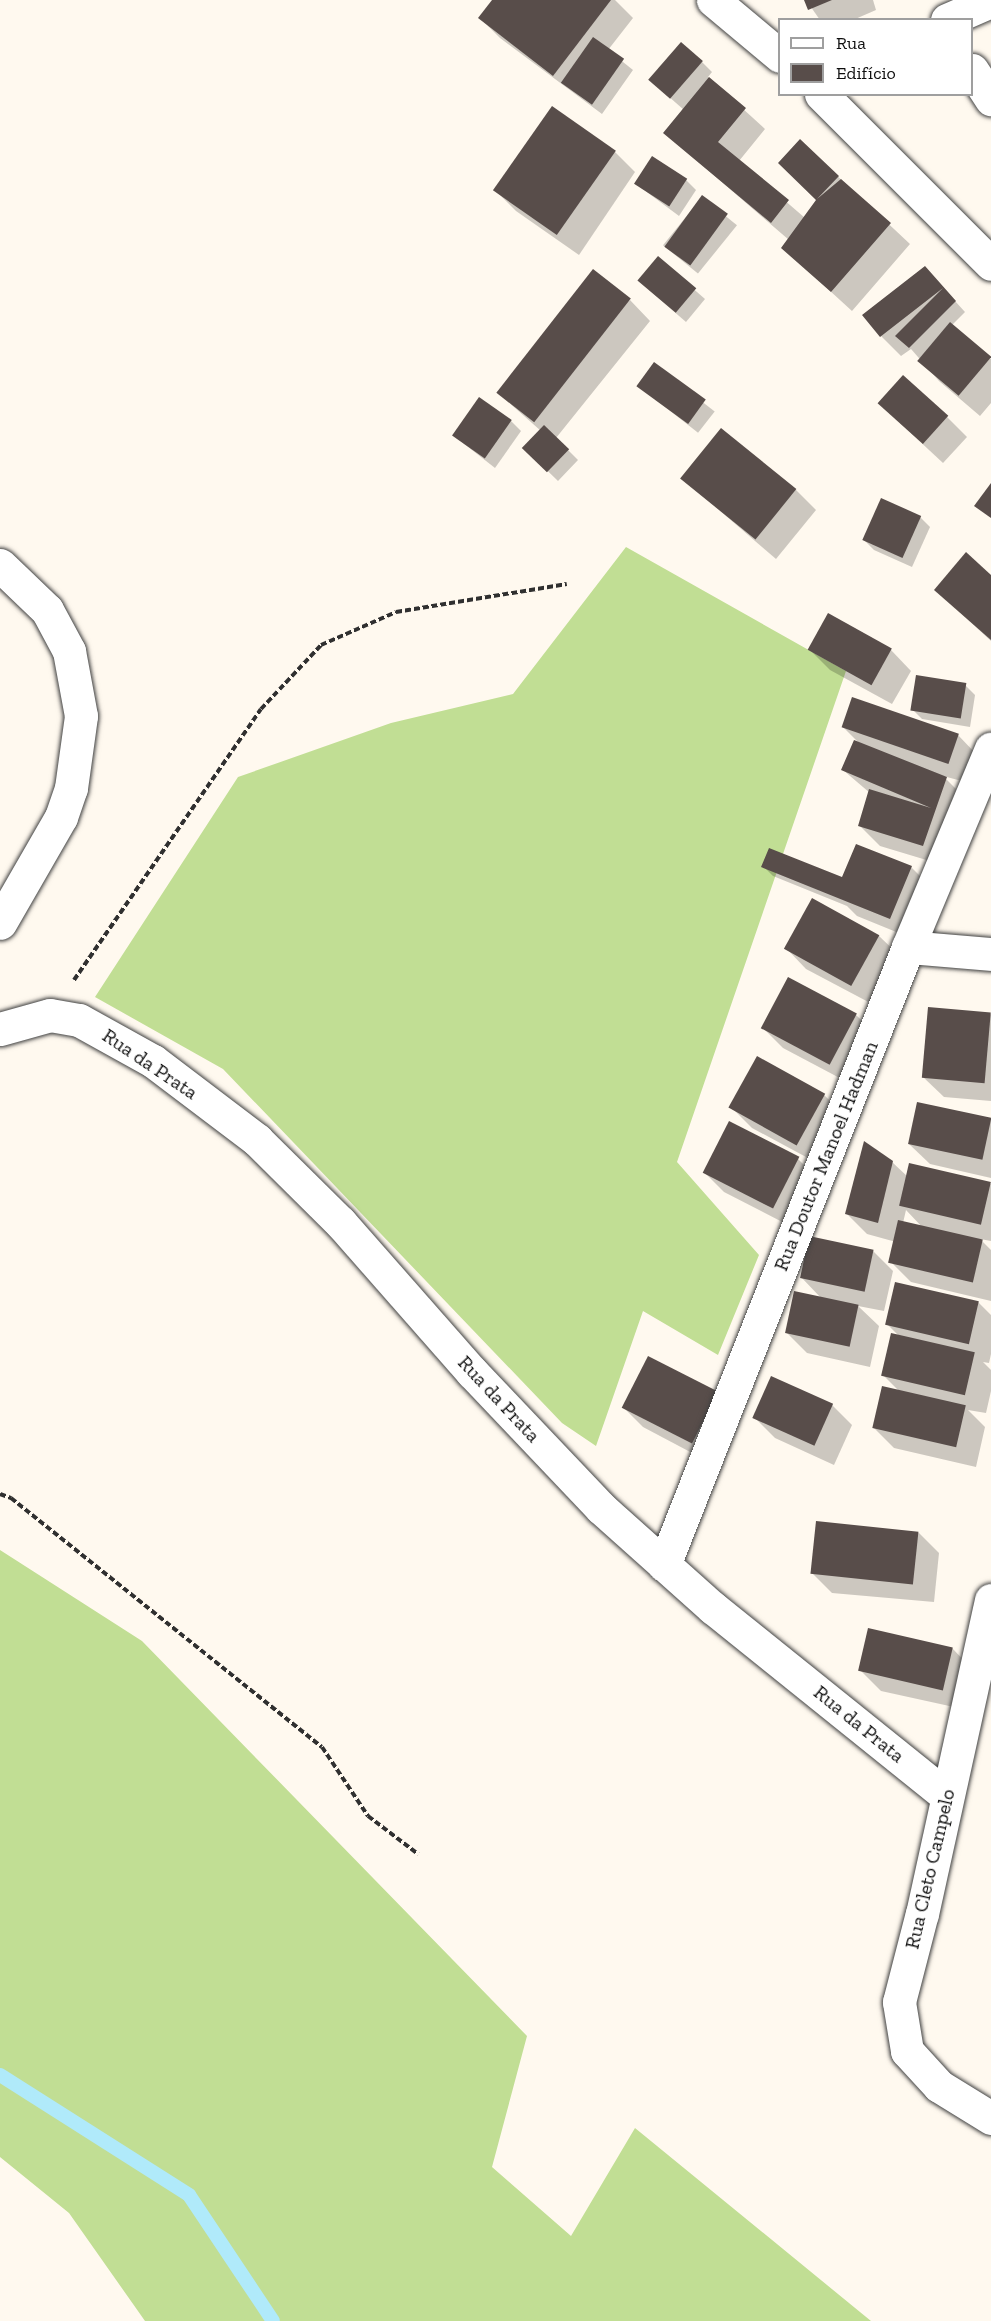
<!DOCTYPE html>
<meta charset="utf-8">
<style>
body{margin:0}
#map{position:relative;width:991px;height:2321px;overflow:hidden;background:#fff9ef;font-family:"Zilla Slab",serif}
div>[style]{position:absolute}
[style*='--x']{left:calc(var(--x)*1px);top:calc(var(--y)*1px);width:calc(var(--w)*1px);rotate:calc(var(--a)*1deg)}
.forest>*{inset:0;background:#c1de94}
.shadow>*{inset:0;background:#0003;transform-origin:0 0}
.stream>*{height:14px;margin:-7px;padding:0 7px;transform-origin:7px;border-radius:7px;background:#b0eafa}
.building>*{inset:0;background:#584d4a;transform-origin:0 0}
.path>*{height:4px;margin-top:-2px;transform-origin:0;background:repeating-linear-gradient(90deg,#303030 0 6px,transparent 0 9px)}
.roads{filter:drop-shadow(0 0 2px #414141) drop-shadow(0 0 2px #414141)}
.street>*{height:33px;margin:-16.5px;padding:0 16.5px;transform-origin:16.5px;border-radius:16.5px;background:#fff}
span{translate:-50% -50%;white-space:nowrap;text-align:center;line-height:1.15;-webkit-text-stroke:6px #fff;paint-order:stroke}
.street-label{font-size:20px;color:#0e0e0e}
.legend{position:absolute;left:778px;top:18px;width:195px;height:78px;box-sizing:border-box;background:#fff;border:2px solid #9f9f9f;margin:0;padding:8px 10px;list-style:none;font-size:18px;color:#0e0e0e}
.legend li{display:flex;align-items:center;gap:12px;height:30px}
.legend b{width:30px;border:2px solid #9f9f9f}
</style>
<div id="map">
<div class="forest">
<div style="clip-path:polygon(626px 547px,846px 671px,677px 1162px,759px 1255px,718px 1355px,643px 1311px,596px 1446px,562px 1423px,223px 1069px,95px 997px,238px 777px,391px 723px,513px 694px)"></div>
<div style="clip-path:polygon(0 1550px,142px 1641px,527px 2036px,492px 2167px,571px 2236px,635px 2128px,871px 2321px,145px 2321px,69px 2213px,0 2157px)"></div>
</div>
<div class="shadow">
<div style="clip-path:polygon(494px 0,615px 0,633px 18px,608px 50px,633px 70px,602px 114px,500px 38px,480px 18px)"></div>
<div style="clip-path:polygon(806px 0,873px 0,876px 10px,853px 20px,820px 20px)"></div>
<div style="clip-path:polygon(702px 62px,712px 72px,708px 77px,765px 129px,739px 161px,805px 218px,818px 200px,780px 163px,800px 141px,910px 244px,852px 311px,783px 248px,789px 240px,665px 133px,684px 110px,651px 81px)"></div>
<div style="clip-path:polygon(615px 152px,635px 172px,579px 255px,516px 211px,496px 191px)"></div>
<div style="clip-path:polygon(686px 180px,696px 190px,679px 216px,636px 184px)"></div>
<div style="left:702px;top:197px;width:45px;height:62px;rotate:39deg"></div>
<div style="clip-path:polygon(658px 258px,705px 299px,686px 322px,649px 290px)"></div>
<div style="clip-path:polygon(925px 268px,965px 312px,952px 325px,991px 359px,991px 403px,980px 416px,939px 381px,911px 349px,901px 356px,881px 336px)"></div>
<div style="clip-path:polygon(630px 300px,650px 321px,556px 438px,578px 460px,558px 481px,524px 448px,541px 431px,497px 392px)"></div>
<div style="left:654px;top:364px;width:77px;height:27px;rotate:38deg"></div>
<div style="clip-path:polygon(947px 417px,967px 437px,943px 463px,900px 423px)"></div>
<div style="clip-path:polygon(511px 421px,521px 431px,495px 468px,454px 436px)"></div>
<div style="clip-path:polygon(682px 478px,796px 490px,816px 510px,776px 559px)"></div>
<div style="clip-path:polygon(920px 517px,930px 527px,912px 567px,874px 550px,864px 540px)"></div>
<div style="clip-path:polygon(991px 577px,991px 641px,936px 590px)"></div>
<div style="clip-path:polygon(810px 650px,891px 650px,911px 671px,892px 704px,830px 670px)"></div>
<div style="clip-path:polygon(965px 685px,975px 695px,970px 727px,922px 719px,912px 709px)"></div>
<div style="clip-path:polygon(843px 727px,958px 735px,978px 756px,969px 783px,932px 773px,946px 779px,966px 799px,943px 865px,880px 846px,860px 826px,870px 793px,843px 770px,860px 744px)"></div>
<div style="clip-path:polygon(763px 866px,841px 878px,911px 867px,931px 887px,911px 938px,857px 916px,847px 906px,773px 876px)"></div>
<div style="clip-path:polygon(879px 936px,900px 956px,874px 1005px,806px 969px,786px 948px)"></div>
<div style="clip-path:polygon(991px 1014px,991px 1101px,944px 1097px,923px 1077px)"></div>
<div style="clip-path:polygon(856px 1015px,877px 1035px,851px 1084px,783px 1048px,763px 1028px)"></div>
<div style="clip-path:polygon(824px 1095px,845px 1115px,819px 1164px,752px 1128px,731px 1107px)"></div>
<div style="clip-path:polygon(991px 1120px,991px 1178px,930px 1164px,909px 1144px)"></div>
<div style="clip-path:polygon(798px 1159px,818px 1179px,792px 1227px,724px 1192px,704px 1172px)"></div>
<div style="clip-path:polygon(evenodd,892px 1162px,908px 1177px,910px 1165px,991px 1184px,991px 1241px,980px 1239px,991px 1250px,991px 1301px,911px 1282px,891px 1262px,896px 1242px,867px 1234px,847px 1214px,892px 1162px,906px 1210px,923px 1228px,903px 1223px,906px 1210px)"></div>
<div style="clip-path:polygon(873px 1251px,893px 1271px,884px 1311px,858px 1306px,879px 1326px,870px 1367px,807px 1353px,786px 1332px,821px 1298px,801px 1277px)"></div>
<div style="clip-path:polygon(978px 1302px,991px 1315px,991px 1354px,989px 1363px,983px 1362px,991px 1370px,991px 1391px,986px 1413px,968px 1410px,985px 1427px,976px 1467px,894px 1448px,874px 1428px,900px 1392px,883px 1375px,899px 1336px,887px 1324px)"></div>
<div style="clip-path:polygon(717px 1394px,711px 1463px,643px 1427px,623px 1407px)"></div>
<div style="clip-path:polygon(832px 1405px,852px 1425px,834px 1465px,775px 1438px,755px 1418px)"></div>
<div style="clip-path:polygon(919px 1533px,939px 1553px,934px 1602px,832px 1593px,812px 1573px)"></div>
<div style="clip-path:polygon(952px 1648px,972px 1669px,963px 1709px,881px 1691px,860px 1670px)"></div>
</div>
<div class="stream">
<div style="--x:0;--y:2075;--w:224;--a:32.4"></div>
<div style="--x:189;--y:2195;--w:151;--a:56.3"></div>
</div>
<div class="building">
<div style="clip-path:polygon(492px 0,611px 0,553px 76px,478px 18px)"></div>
<div style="clip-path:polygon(804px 0,832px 0,808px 10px)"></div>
<div style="left:593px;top:37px;width:38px;height:56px;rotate:35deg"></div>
<div style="left:681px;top:42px;width:29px;height:50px;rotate:41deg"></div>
<div style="clip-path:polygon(709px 77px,746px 108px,718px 142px,789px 200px,771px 223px,663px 133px)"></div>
<div style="left:552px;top:106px;width:78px;height:103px;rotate:35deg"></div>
<div style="clip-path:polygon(800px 139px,839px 176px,817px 199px,841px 179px,891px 223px,831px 292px,781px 248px,816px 200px,778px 163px)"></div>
<div style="left:652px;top:156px;width:42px;height:33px;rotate:33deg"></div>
<div style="left:702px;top:195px;width:32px;height:64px;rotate:36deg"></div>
<div style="left:658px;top:256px;width:50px;height:32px;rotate:40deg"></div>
<div style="clip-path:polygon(925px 266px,956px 301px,909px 348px,895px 336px,943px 288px,880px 337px,862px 315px)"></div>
<div style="left:593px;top:269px;width:48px;height:157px;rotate:38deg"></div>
<div style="left:950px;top:322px;width:54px;height:51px;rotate:40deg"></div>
<div style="left:654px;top:362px;width:64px;height:30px;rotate:36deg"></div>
<div style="left:903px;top:375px;width:61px;height:38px;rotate:42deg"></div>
<div style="left:479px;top:397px;width:40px;height:47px;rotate:35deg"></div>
<div style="left:544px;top:425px;width:35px;height:32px;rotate:44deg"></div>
<div style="left:721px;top:428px;width:97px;height:65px;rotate:39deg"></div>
<div style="clip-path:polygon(991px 483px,991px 518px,974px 506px)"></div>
<div style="left:881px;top:498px;width:44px;height:46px;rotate:24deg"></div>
<div style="clip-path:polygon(966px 552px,991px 575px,991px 640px,934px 590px)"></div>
<div style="left:828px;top:613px;width:73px;height:42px;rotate:29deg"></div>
<div style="left:916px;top:675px;width:51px;height:36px;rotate:9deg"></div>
<div style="left:852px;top:697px;width:113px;height:32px;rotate:19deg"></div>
<div style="clip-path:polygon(854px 740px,947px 777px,923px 846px,858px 826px,869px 789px,931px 808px,841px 770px)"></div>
<div style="clip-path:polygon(856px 844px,912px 866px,890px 919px,761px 867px,769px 848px,842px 877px)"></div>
<div style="left:812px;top:898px;width:77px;height:58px;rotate:29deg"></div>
<div style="left:788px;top:977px;width:78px;height:58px;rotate:28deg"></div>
<div style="left:928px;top:1007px;width:63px;height:71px;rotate:5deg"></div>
<div style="left:757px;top:1056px;width:78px;height:59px;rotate:29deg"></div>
<div style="left:917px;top:1102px;width:76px;height:43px;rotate:12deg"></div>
<div style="left:729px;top:1121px;width:79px;height:58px;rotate:27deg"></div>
<div style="clip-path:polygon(864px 1141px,893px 1161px,878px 1223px,845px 1214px)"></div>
<div style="left:909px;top:1163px;width:84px;height:44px;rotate:13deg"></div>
<div style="left:898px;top:1220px;width:87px;height:44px;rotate:13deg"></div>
<div style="left:809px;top:1236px;width:66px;height:43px;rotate:12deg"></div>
<div style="left:895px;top:1282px;width:86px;height:44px;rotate:13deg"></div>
<div style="left:794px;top:1291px;width:66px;height:43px;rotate:12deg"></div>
<div style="left:891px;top:1333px;width:86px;height:44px;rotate:13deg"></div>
<div style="left:648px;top:1356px;width:79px;height:58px;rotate:27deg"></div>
<div style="left:771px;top:1376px;width:68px;height:46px;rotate:24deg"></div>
<div style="left:882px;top:1386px;width:86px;height:43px;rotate:13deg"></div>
<div style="left:816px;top:1521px;width:103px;height:53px;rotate:6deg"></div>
<div style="left:868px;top:1628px;width:87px;height:44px;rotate:13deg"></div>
</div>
<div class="path">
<div style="--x:74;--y:980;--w:329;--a:-55.4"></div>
<div style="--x:261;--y:709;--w:88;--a:-46.8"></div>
<div style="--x:321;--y:645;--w:82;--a:-23.7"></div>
<div style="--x:396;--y:612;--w:173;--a:-9.3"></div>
<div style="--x:0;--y:1494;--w:12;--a:20"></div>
<div style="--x:11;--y:1498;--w:398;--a:38.7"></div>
<div style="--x:322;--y:1747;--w:83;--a:56.3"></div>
<div style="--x:368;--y:1816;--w:63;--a:37.2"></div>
</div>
<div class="roads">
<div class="street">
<div style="--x:713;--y:0;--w:87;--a:39.9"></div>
<div style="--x:947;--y:20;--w:48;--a:-23.4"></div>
<div style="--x:972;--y:70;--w:35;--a:57"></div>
<div style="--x:821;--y:94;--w:240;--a:45"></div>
<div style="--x:0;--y:565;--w:65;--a:43.8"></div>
<div style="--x:47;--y:610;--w:47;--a:61.8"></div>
<div style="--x:69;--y:651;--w:66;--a:79.5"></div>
<div style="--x:81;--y:716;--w:73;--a:97.9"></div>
<div style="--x:71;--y:788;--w:31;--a:109"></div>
<div style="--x:61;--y:817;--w:122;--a:119.9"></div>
<div style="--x:908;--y:947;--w:83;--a:4.8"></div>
<div style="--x:0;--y:1029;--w:52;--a:-15.6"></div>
<div style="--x:50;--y:1015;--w:29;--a:10"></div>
<div style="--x:79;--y:1020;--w:85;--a:29"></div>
<div style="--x:153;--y:1061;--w:131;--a:37.2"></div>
<div style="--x:257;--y:1140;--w:117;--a:44.7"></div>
<div style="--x:340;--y:1222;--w:200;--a:48.7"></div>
<div style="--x:472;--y:1372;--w:187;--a:46.5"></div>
<div style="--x:601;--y:1508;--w:150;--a:41.8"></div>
<div style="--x:713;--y:1608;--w:300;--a:38.8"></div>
<div style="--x:664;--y:1565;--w:664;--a:-68.45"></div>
<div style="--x:908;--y:947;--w:215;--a:-67.3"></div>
<div style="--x:991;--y:1600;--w:321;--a:102.4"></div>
<div style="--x:922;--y:1913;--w:92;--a:104.5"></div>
<div style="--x:899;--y:2002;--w:50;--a:80.7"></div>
<div style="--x:907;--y:2051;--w:47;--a:47.6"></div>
<div style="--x:939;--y:2086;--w:61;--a:31.6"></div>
</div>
</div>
<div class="street-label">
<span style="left:150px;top:1064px;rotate:34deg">Rua da Prata</span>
<span style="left:826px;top:1156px;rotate:-68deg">Rua Doutor Manoel Hadman</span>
<span style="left:499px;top:1399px;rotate:47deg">Rua da Prata</span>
<span style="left:859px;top:1724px;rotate:39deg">Rua da Prata</span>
<span style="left:930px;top:1869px;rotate:-77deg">Rua Cleto Campelo</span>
</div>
<ul class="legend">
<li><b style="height:8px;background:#fff"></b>Rua</li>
<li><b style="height:16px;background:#584d4a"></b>Edifício</li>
</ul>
</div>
